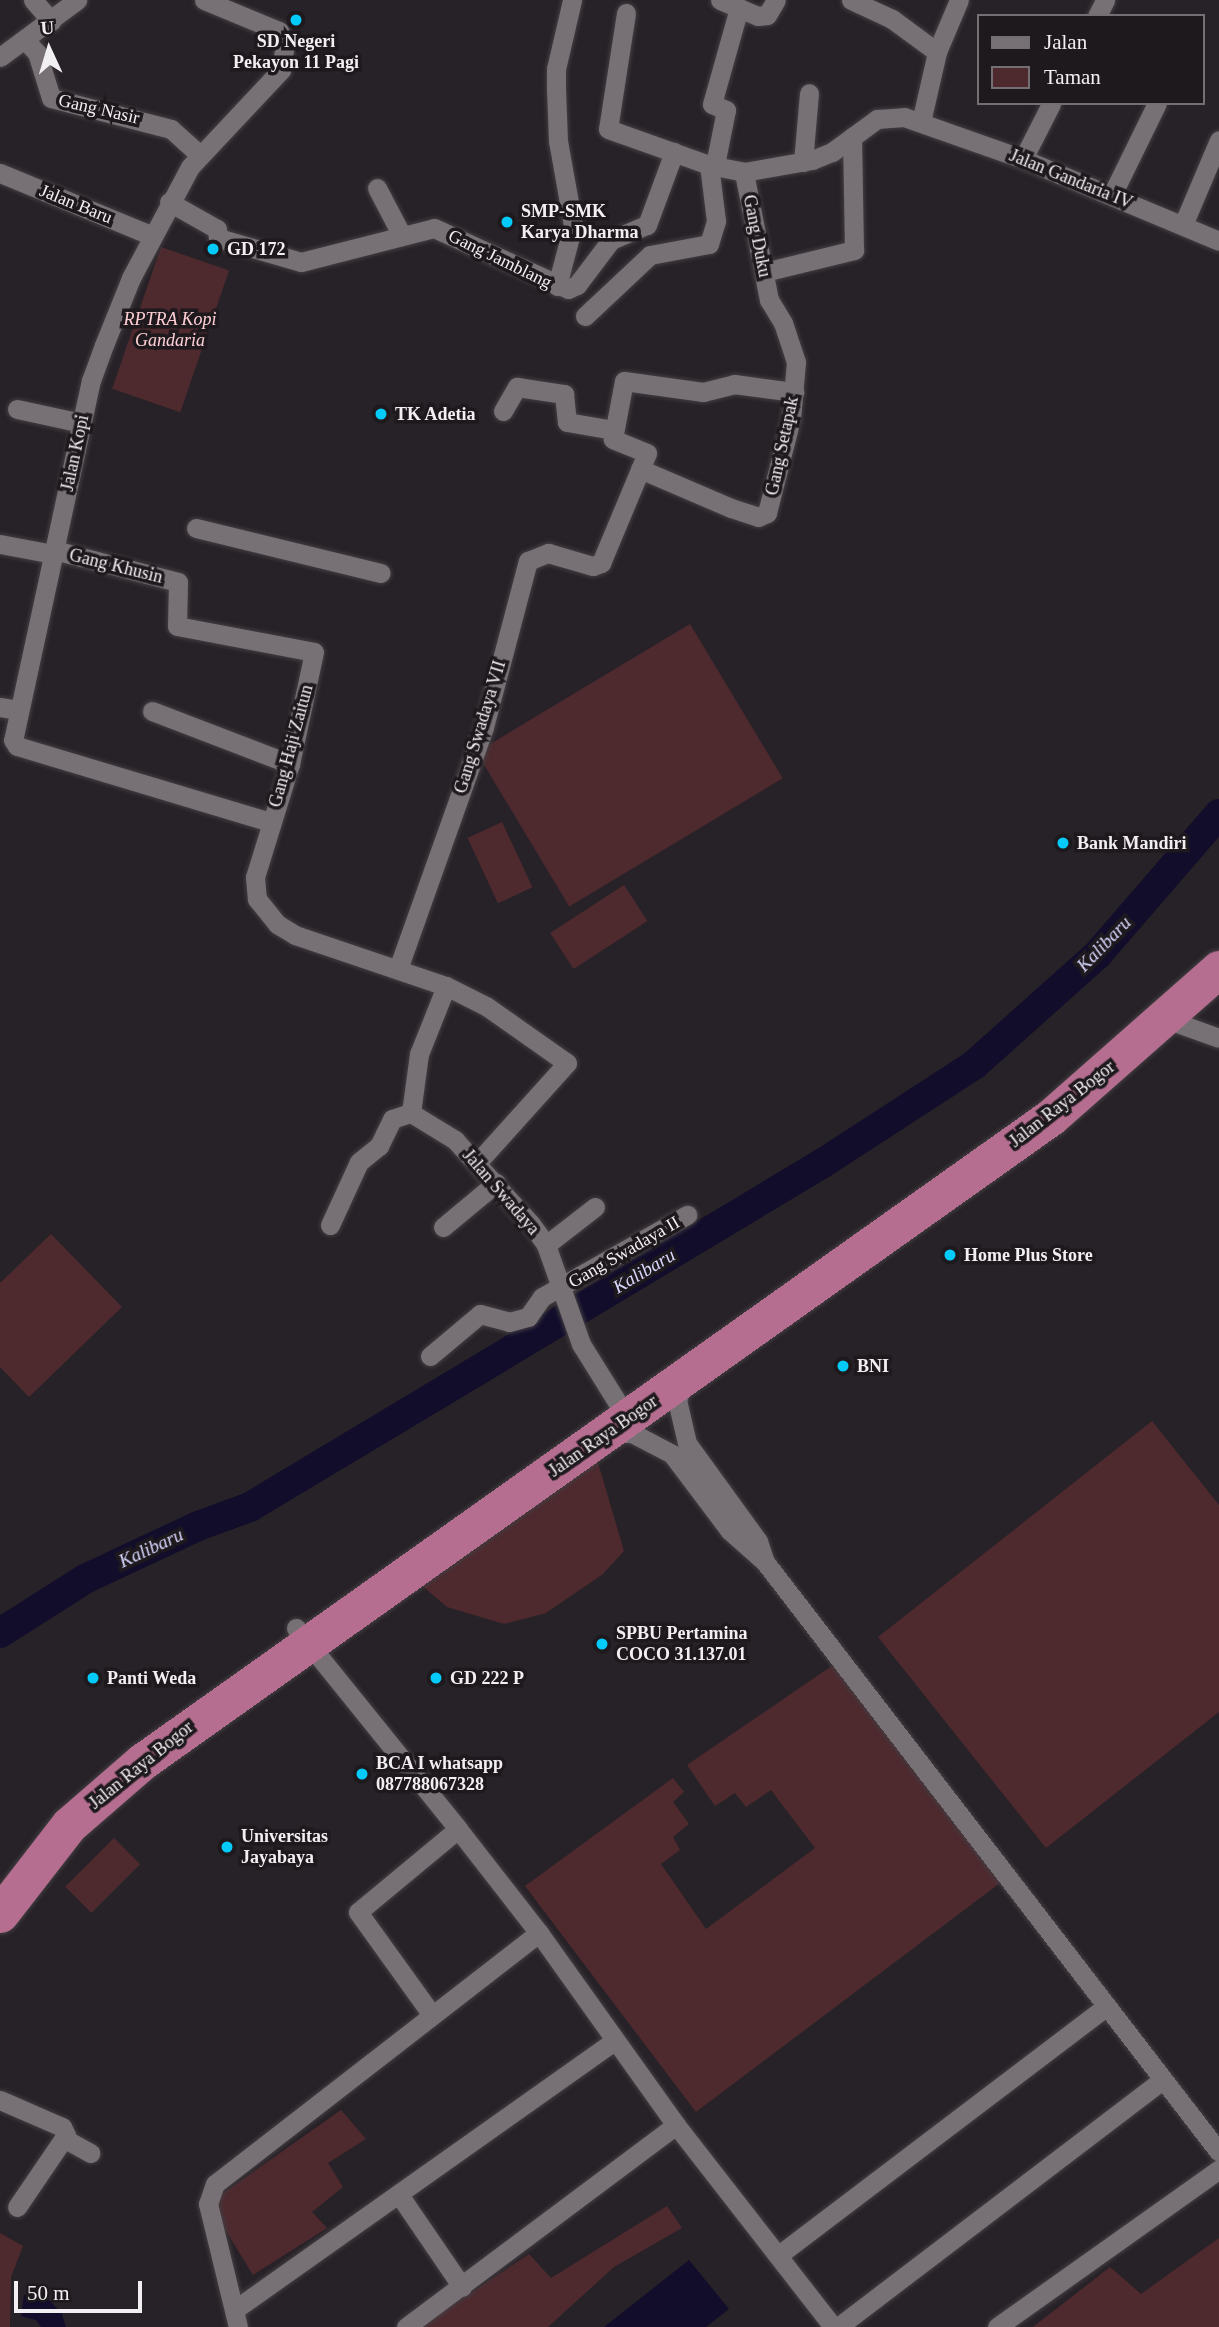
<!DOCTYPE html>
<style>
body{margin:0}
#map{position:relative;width:1219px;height:2327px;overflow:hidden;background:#272227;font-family:Georgia,serif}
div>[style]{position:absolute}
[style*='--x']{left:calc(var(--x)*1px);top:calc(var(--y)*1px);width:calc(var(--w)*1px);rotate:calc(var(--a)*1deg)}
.green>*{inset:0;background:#4e2a2f;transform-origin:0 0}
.water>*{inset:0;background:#120d2b}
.river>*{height:30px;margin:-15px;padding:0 15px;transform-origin:15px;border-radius:15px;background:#120d2b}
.roads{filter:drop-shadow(0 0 2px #423e42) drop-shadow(0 0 2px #423e42)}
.street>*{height:19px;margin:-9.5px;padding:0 9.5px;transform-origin:9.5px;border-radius:9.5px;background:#777176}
.highway>*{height:37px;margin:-18.5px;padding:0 18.5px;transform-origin:18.5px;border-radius:18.5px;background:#b66e90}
.dots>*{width:19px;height:19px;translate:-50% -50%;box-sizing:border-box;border:4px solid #1e191d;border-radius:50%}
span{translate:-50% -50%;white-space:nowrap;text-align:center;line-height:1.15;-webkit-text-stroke:7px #1e191d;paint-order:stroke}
.poi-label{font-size:18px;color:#f2eff2;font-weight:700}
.left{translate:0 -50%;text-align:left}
.street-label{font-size:18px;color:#f2eff2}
.park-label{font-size:18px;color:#fecfd4;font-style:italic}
.water-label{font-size:19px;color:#d8d7fe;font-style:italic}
.legend{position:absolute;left:977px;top:14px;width:228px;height:91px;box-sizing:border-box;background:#1e191d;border:2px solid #736f72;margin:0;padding:9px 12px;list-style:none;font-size:21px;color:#f2eff2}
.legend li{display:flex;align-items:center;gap:14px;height:35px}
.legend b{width:35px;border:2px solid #736f72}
.north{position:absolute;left:14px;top:14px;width:70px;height:70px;-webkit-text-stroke:5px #1e191d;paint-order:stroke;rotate:356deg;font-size:19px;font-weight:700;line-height:28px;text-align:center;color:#f2eff2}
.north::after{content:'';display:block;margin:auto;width:24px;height:32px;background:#f2eff2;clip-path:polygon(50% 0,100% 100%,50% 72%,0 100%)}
.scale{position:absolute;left:14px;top:2281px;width:128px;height:32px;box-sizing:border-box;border:4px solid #f2eff2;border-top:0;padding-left:9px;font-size:21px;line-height:24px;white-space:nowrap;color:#f2eff2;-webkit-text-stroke:5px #1e191d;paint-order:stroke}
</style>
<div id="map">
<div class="green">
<div style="left:161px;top:247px;width:72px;height:150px;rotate:19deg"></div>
<div style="left:690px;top:624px;width:180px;height:249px;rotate:59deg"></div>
<div style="left:502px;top:822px;width:72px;height:38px;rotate:65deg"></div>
<div style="left:624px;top:885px;width:43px;height:88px;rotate:57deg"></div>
<div style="clip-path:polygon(51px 1234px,122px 1307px,29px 1397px,0 1367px,0 1283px)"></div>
<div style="clip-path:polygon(1152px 1421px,1219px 1505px,1219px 1712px,1046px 1848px,878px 1637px)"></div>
<div style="clip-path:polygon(597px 1459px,624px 1551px,603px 1574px,546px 1613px,504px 1624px,447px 1607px,420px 1584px)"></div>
<div style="clip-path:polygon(836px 1663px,1000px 1883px,696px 2112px,525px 1886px,673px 1778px,684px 1792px,673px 1802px,689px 1824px,673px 1837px,680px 1850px,661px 1864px,706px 1929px,815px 1848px,771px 1790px,746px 1807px,735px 1793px,715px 1806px,687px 1765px)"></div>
<div style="left:114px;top:1838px;width:37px;height:69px;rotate:45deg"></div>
<div style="clip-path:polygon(341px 2110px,366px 2139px,328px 2163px,343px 2187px,312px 2212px,327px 2228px,253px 2275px,209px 2203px)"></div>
<div style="clip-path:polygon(667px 2206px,682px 2228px,614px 2267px,548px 2327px,420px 2327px,529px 2254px,551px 2278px)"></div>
<div style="clip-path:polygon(0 2233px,23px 2246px,11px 2277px,10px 2327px,0 2327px)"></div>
<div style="clip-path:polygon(1219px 2238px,1219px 2327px,1033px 2327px,1110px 2267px,1141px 2294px)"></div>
</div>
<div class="water">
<div style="clip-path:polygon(689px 2260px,729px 2309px,706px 2327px,604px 2327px)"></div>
<div style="clip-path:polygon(24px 2295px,48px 2299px,62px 2314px,66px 2327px,41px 2327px,36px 2320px,21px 2316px)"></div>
</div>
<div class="river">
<div style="--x:0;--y:1633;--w:101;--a:-32.4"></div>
<div style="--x:85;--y:1579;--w:125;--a:-25.1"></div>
<div style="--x:198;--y:1526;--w:55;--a:-20.1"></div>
<div style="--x:250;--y:1507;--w:668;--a:-30.98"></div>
<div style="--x:823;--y:1163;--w:180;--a:-33"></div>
<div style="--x:974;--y:1065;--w:166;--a:-41.8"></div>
<div style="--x:1098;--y:954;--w:185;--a:-49.2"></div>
</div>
<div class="roads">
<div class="street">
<div style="--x:33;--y:0;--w:28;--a:49"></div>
<div style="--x:204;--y:0;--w:81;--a:22.5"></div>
<div style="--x:279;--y:31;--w:13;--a:63"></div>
<div style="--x:285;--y:43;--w:27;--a:98"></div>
<div style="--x:281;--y:70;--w:133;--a:133.2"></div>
<div style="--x:190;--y:167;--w:126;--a:118"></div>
<div style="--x:131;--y:278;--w:72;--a:111.9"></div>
<div style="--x:104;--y:345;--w:37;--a:110"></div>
<div style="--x:91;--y:380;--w:368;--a:102.2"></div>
<div style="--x:13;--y:740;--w:7;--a:56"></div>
<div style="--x:17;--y:746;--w:264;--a:16.7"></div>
<div style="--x:720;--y:0;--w:41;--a:22.8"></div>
<div style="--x:758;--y:16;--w:9;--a:-6"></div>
<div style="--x:767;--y:15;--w:17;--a:-59"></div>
<div style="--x:851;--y:0;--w:45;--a:24.9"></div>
<div style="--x:892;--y:19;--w:56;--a:36.3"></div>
<div style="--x:626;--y:13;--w:117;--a:98.8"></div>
<div style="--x:608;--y:129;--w:107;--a:19.6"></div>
<div style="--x:709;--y:165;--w:36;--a:11"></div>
<div style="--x:744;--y:172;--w:69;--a:-10"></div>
<div style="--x:812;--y:160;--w:22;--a:-22"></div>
<div style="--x:832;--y:152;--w:56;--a:-36.3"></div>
<div style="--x:877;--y:119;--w:27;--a:-4"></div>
<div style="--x:904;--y:117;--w:126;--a:19.4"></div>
<div style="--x:1023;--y:159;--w:212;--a:22.7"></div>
<div style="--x:1097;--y:16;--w:18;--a:-63"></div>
<div style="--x:25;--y:40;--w:18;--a:47"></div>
<div style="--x:37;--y:53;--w:47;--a:72.7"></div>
<div style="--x:51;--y:98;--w:124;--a:14.5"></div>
<div style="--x:171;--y:129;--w:38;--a:42"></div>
<div style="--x:0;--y:57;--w:96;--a:-36.5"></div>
<div style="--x:921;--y:122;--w:72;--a:-77.1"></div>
<div style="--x:937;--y:52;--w:56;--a:-67.1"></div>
<div style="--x:1023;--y:159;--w:62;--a:-63"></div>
<div style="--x:803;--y:162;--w:69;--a:-85"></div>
<div style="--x:715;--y:165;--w:56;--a:-78.7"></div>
<div style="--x:726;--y:110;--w:15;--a:-157"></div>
<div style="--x:712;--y:104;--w:100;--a:-74.3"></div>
<div style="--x:0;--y:173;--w:165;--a:22.4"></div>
<div style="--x:377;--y:188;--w:52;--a:62.4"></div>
<div style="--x:1112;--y:195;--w:102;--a:-63.9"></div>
<div style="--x:169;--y:202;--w:55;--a:29.4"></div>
<div style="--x:217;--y:229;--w:9;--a:84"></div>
<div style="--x:218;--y:238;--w:86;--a:16.1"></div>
<div style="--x:301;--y:262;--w:137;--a:-14.3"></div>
<div style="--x:434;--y:228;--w:147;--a:24.5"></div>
<div style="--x:568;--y:289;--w:10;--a:-24"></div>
<div style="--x:577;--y:285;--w:56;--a:-52.9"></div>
<div style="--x:611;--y:240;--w:39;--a:-23"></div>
<div style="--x:647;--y:225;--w:78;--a:-69.7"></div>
<div style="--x:1183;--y:225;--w:92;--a:-67"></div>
<div style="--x:764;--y:272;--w:93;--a:-13.7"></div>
<div style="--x:854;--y:250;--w:113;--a:-91"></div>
<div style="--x:557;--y:286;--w:63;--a:-75.3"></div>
<div style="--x:573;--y:225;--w:85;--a:-100.1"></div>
<div style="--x:558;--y:141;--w:51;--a:-92.2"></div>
<div style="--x:556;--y:90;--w:21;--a:-90"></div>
<div style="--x:556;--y:69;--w:71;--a:-76.9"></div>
<div style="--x:585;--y:316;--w:89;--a:-43.2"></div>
<div style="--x:650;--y:255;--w:60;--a:-10.6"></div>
<div style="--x:709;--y:244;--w:24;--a:-73"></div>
<div style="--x:716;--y:221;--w:56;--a:-97.1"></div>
<div style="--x:17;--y:409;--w:66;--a:12.2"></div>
<div style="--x:503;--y:411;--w:28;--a:-60"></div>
<div style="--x:517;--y:387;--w:48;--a:8.5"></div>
<div style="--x:564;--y:394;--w:28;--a:84"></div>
<div style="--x:567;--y:422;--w:48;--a:9.7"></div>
<div style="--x:640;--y:469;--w:99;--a:23.2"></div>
<div style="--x:731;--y:508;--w:28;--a:18"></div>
<div style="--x:758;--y:517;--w:10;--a:-24"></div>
<div style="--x:767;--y:513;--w:97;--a:-75.7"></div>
<div style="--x:791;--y:419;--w:57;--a:-85"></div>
<div style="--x:796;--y:362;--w:41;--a:-108.4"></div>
<div style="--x:783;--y:323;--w:27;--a:-121"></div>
<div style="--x:769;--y:300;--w:130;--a:-101.1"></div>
<div style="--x:196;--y:528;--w:190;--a:13.7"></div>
<div style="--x:0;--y:544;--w:54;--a:10.7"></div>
<div style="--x:54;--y:550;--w:128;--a:14.5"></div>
<div style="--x:178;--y:582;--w:44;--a:91.3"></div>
<div style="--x:177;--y:626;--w:139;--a:10.7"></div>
<div style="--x:314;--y:652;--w:115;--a:102.1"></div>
<div style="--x:290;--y:764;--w:118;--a:107.2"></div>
<div style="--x:255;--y:877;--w:22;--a:85"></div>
<div style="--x:257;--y:899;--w:32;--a:51"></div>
<div style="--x:277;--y:924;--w:21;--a:31"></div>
<div style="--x:295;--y:935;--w:159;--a:18.7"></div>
<div style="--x:446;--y:986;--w:45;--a:26.6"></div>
<div style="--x:486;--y:1006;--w:99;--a:35.1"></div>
<div style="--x:567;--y:1063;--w:133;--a:132"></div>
<div style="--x:0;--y:707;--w:18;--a:9"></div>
<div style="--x:152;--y:711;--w:148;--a:21"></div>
<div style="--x:398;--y:969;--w:257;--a:-70.4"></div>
<div style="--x:484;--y:727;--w:172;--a:-75.2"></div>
<div style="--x:528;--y:561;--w:22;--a:-22"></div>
<div style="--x:548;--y:553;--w:47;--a:16.1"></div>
<div style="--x:593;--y:566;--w:9;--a:-21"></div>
<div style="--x:601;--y:563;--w:119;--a:-67.3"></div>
<div style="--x:647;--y:453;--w:37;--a:-158"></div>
<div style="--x:613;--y:439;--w:59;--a:-79.3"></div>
<div style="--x:624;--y:381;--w:80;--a:7.9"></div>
<div style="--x:703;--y:392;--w:32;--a:-14"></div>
<div style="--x:734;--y:384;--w:61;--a:7.6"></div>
<div style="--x:1166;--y:1019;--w:56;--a:19.7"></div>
<div style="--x:411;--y:1113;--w:52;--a:31.5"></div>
<div style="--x:455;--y:1140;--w:113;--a:47.9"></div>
<div style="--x:531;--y:1224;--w:26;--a:54"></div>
<div style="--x:546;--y:1245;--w:105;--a:70.5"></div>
<div style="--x:581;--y:1344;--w:72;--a:58.1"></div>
<div style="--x:411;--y:1113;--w:60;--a:-82.3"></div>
<div style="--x:419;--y:1054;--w:73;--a:-68.3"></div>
<div style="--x:330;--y:1225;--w:69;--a:-65.3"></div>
<div style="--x:359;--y:1162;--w:26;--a:-39"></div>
<div style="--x:379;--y:1146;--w:30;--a:-64"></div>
<div style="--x:392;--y:1119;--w:20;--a:-18"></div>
<div style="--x:443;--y:1227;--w:69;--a:-39.7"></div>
<div style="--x:546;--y:1245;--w:62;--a:-37.8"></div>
<div style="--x:430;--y:1356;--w:65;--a:-40"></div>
<div style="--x:480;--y:1314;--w:30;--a:15"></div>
<div style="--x:509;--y:1322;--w:20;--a:-15"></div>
<div style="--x:528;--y:1317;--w:24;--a:-55"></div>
<div style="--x:542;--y:1297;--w:167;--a:-29.5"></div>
<div style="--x:684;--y:1379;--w:22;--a:108"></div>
<div style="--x:677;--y:1400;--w:44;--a:76.9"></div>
<div style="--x:687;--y:1443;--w:121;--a:54.1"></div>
<div style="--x:758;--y:1541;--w:22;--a:72"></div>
<div style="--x:765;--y:1562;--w:744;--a:52.42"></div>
<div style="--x:612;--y:1433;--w:20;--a:0"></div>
<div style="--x:632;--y:1433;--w:45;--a:27.7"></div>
<div style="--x:672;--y:1454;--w:96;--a:53"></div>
<div style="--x:730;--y:1531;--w:47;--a:41.5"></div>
<div style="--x:296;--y:1628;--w:258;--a:51.1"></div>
<div style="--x:458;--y:1829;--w:130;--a:140.3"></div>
<div style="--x:358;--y:1912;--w:127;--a:54.3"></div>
<div style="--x:458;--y:1829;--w:132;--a:52.1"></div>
<div style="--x:539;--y:1933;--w:236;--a:54.5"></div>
<div style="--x:676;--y:2125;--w:256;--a:52.1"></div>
<div style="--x:0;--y:2100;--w:68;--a:23.5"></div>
<div style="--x:62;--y:2127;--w:9;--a:63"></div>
<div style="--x:66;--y:2135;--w:87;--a:124.2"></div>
<div style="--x:65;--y:2139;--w:29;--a:29"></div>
<div style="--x:400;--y:2196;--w:110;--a:55.7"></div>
<div style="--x:780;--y:2254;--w:408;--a:-37.2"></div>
<div style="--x:237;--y:2308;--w:463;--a:-35.3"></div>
<div style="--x:238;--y:2327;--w:127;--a:-103.7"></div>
<div style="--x:208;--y:2204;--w:21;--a:-71"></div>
<div style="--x:215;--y:2184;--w:410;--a:-37.8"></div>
<div style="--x:406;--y:2327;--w:337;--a:-36.8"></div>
<div style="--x:838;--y:2327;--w:407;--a:-37.3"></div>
<div style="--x:997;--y:2327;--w:272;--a:-35.4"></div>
</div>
<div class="highway">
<div style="--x:0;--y:1914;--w:113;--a:-52.2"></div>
<div style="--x:69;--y:1825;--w:98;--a:-40.9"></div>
<div style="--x:143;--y:1761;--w:1113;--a:-35.35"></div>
<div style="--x:1051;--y:1117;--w:224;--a:-41.4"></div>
</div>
</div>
<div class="dots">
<div style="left:296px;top:20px;background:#03cbf9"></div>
<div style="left:507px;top:222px;background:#03cbf9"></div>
<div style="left:213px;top:249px;background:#03cbf9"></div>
<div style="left:381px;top:414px;background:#03cbf9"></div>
<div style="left:1063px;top:843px;background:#03cbf9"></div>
<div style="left:950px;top:1255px;background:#03cbf9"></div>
<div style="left:843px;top:1366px;background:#03cbf9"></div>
<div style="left:602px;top:1644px;background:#03cbf9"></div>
<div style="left:93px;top:1678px;background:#03cbf9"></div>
<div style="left:436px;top:1678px;background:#03cbf9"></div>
<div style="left:362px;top:1774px;background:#03cbf9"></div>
<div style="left:227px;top:1847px;background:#03cbf9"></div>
</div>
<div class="poi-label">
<span style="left:296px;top:52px">SD Negeri<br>Pekayon 11 Pagi</span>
<span class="left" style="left:521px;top:222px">SMP-SMK<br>Karya Dharma</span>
<span class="left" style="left:227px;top:249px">GD 172</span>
<span class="left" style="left:395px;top:414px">TK Adetia</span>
<span class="left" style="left:1077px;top:843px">Bank Mandiri</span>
<span class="left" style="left:964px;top:1255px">Home Plus Store</span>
<span class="left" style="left:857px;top:1366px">BNI</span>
<span class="left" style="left:616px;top:1644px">SPBU Pertamina<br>COCO 31.137.01</span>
<span class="left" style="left:107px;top:1678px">Panti Weda</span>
<span class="left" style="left:450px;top:1678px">GD 222 P</span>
<span class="left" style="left:376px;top:1774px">BCA I whatsapp<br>087788067328</span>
<span class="left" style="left:241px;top:1847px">Universitas<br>Jayabaya</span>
</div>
<div class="street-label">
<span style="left:99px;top:109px;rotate:13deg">Gang Nasir</span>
<span style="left:1071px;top:179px;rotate:22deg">Jalan Gandaria IV</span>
<span style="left:76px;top:204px;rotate:22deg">Jalan Baru</span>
<span style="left:757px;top:236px;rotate:79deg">Gang Duku</span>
<span style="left:500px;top:259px;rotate:26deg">Gang Jamblang</span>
<span style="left:782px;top:446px;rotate:-78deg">Gang Setapak</span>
<span style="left:75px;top:453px;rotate:-78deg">Jalan Kopi</span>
<span style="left:116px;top:566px;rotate:14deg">Gang Khusin</span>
<span style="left:480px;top:727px;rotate:-73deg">Gang Swadaya VII</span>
<span style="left:291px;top:746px;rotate:-75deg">Gang Haji Zaitun</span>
<span style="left:1062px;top:1104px;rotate:-38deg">Jalan Raya Bogor</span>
<span style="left:501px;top:1192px;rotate:49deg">Jalan Swadaya</span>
<span style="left:624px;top:1252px;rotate:-30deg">Gang Swadaya II</span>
<span style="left:603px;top:1436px;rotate:-35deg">Jalan Raya Bogor</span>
<span style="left:141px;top:1765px;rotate:-39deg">Jalan Raya Bogor</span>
</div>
<div class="park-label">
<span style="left:170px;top:330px">RPTRA Kopi<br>Gandaria</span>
</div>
<div class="water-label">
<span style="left:1104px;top:944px;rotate:-46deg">Kalibaru</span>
<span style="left:644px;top:1271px;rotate:-31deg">Kalibaru</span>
<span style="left:151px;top:1548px;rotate:-25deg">Kalibaru</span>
</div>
<ul class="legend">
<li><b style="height:9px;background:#777176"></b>Jalan</li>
<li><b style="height:19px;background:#4e2a2f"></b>Taman</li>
</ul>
<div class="north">U</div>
<div class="scale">50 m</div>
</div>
